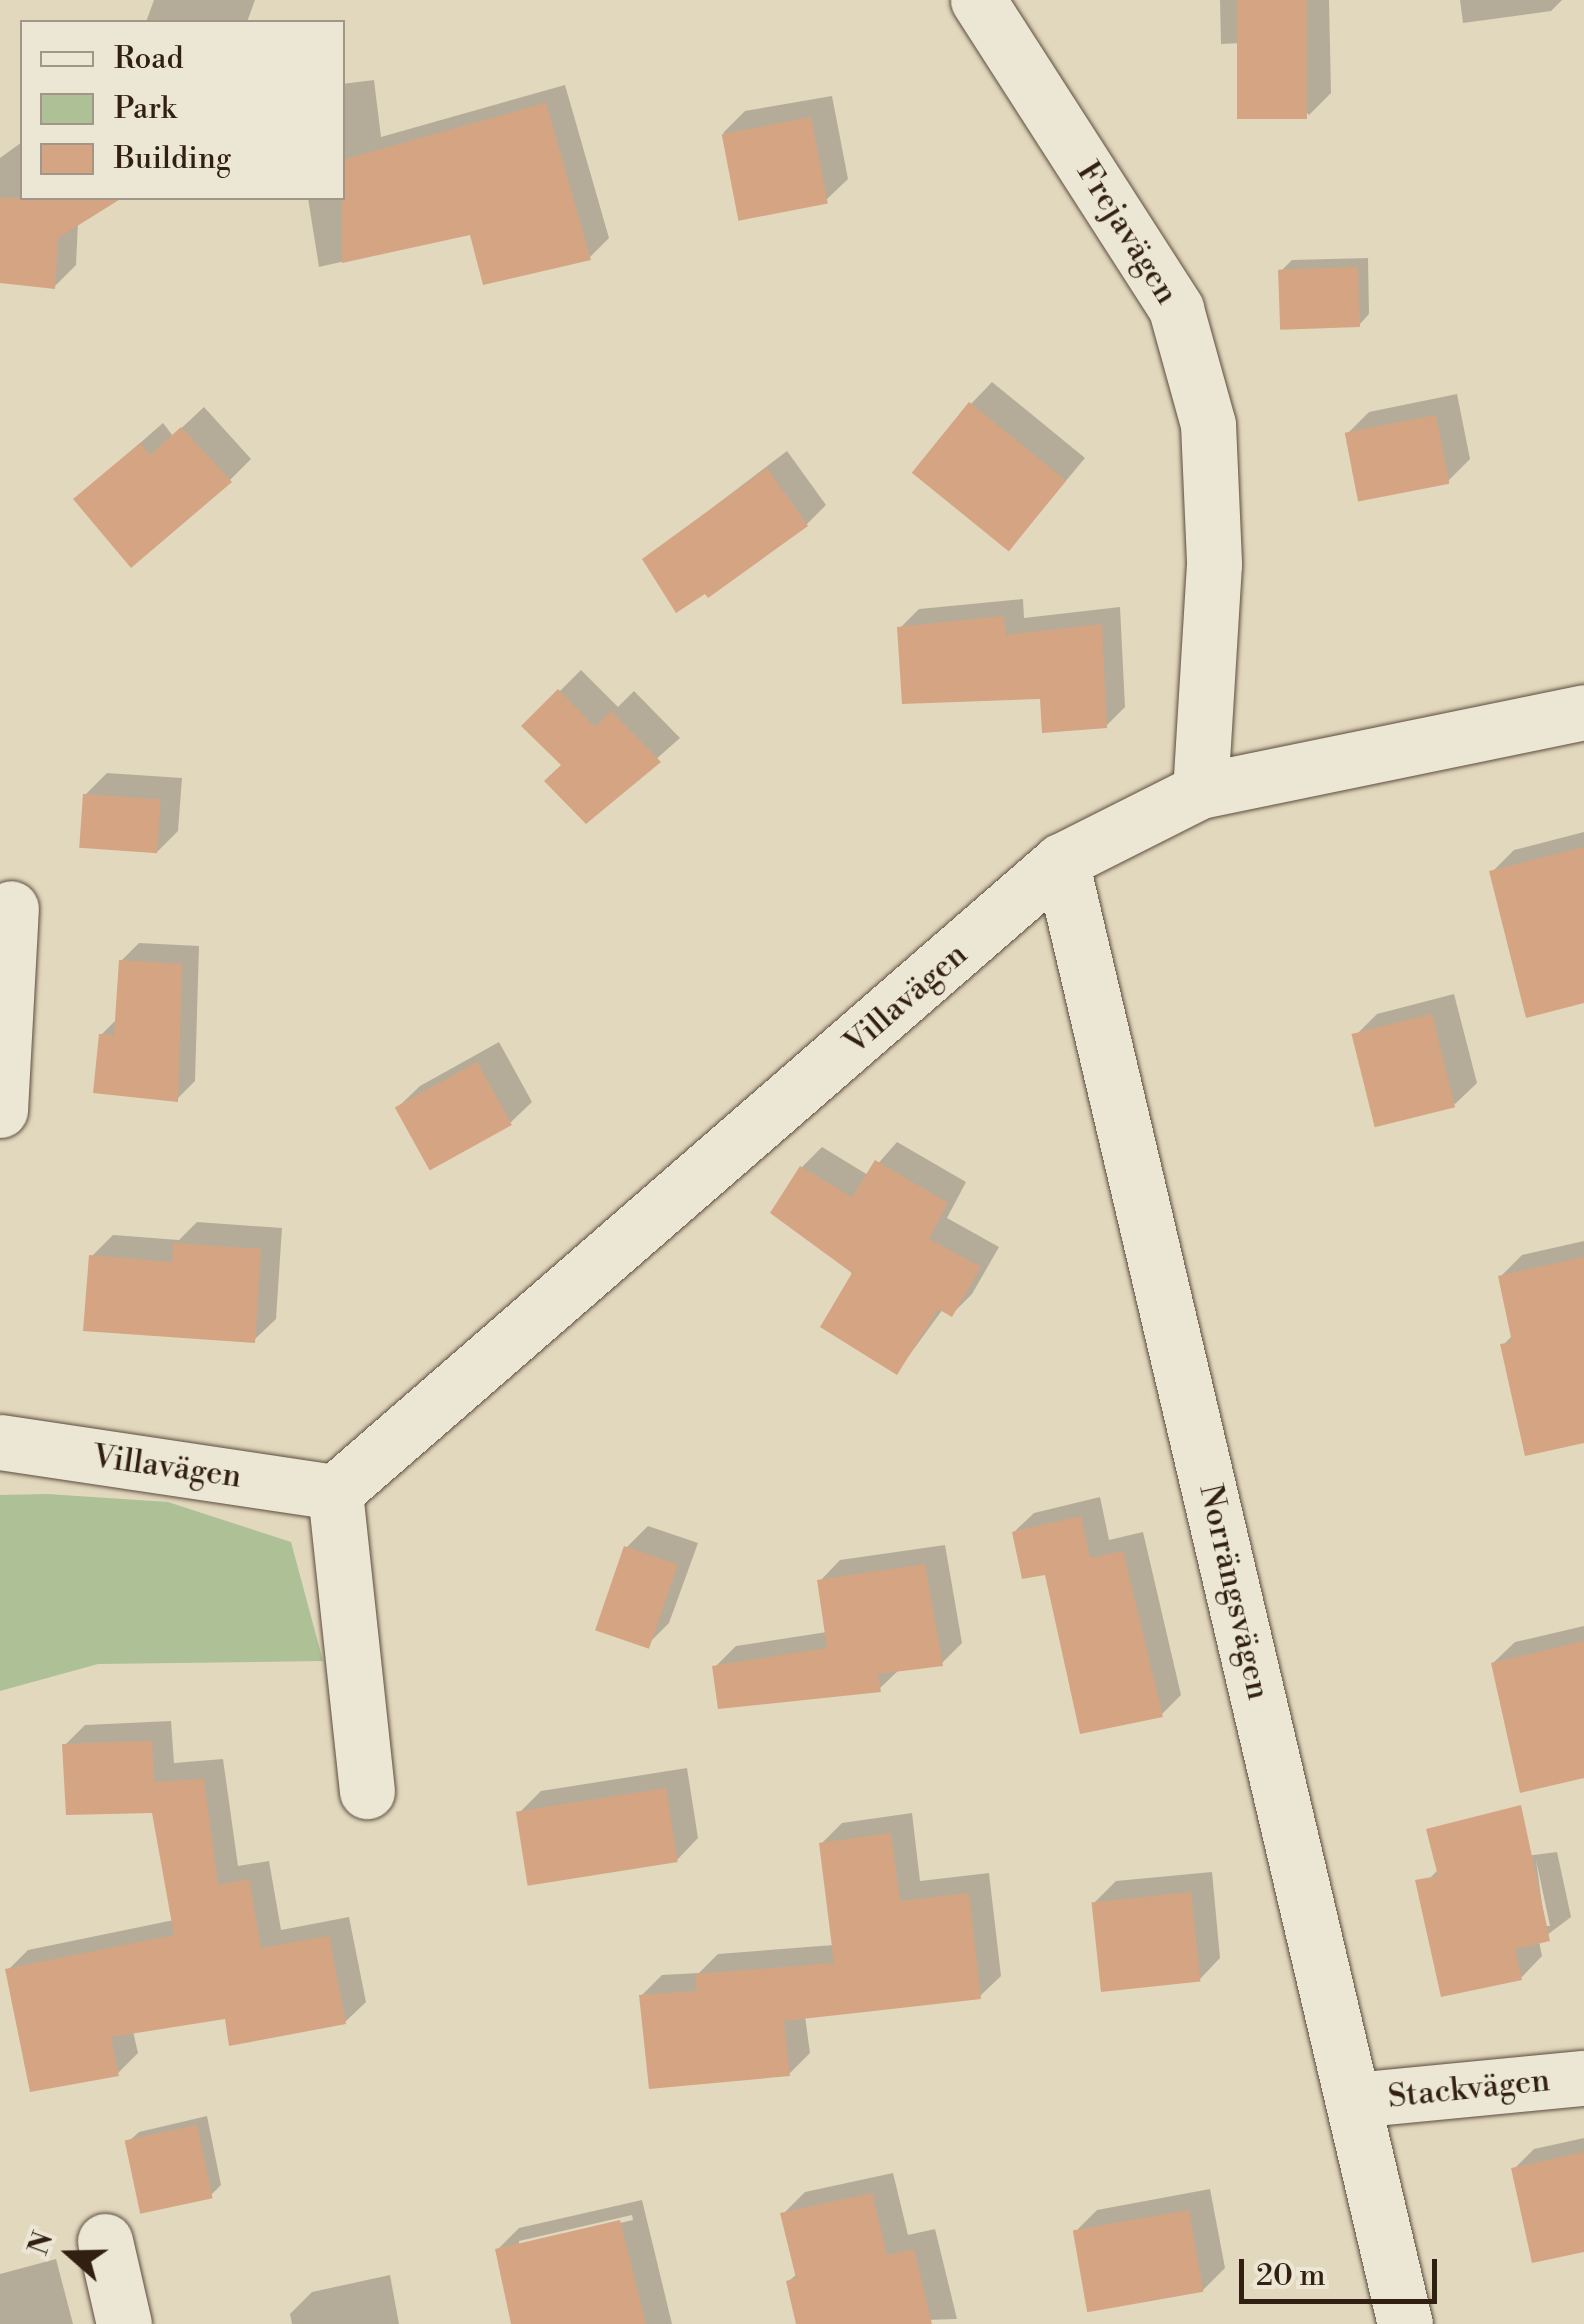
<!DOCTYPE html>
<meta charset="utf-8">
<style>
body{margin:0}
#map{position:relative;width:1584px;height:2324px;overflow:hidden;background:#e2d8be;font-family:"Libre Bodoni",serif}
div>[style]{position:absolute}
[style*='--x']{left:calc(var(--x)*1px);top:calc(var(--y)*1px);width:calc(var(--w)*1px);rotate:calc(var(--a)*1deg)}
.green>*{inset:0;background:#adc096}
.shadow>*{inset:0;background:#0003}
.building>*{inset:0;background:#d5a583;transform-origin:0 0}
.roads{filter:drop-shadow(0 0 2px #5d4d3d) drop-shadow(0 0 2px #5d4d3d)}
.minor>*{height:55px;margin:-27.5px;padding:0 27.5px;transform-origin:27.5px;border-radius:27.5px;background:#ece6d5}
span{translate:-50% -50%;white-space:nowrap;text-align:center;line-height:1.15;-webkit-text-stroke:10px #ece6d5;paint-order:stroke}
.street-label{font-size:32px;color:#311f12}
.legend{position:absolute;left:20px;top:20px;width:325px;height:180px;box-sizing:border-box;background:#ece6d5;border:2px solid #a19687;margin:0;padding:12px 18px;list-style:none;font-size:30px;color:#311f12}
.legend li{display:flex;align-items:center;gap:20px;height:50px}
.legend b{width:50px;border:2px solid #a19687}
.north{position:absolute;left:20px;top:2204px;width:100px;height:100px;-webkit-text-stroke:8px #ece6d5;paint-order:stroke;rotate:290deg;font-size:28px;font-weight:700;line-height:40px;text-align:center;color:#311f12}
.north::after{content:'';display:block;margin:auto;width:35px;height:45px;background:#311f12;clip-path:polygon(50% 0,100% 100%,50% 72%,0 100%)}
.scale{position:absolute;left:1239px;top:2259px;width:198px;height:45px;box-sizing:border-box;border:5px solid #311f12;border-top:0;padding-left:12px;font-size:30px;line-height:35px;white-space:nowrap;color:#311f12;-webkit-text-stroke:8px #ece6d5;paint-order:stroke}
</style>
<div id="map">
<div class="green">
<div style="clip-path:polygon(47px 1494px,168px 1502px,291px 1542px,323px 1661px,98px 1664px,0 1691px,0 1495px)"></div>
</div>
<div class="shadow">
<div style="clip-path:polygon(154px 0,255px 0,247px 22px,146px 22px)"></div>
<div style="clip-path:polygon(1220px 0,1329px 0,1331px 93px,1309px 115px,1242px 43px,1221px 44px)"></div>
<div style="clip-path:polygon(1460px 0,1562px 0,1551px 11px,1463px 23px)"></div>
<div style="clip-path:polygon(374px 80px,381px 137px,565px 85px,609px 238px,590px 257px,472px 232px,319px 267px,308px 198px,342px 198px,342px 84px)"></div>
<div style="clip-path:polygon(832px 96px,848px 179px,826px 200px,723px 133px,745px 111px)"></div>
<div style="clip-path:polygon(22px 142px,22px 198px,117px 198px,78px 222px,76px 265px,54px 287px,0 281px,0 158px)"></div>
<div style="clip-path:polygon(1368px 258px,1369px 314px,1359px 325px,1281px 271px,1292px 260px)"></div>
<div style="clip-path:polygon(992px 382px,1085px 458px,1009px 549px,971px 404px)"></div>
<div style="clip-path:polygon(1457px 394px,1470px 459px,1448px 481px,1347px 434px,1369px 412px)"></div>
<div style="clip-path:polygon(204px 407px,251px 459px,230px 480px,76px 499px,163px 423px,173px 436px)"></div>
<div style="clip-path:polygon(787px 451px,826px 505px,807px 524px,709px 595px,645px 559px)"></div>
<div style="clip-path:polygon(1023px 599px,1024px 618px,1120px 607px,1125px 707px,1106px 726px,900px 628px,919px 609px)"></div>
<div style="clip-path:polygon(581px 670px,618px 707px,634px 691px,680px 738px,586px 821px,564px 765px,525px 726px)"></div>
<div style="clip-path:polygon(107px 773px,182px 778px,178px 831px,156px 853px,85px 795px)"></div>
<div style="clip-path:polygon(1584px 832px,1584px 1001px,1492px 872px,1514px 850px)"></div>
<div style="clip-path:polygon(139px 943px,199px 946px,195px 1081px,177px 1099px,101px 1035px,117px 1019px,121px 961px)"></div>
<div style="clip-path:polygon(1454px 994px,1477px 1083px,1455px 1104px,1355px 1036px,1377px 1014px)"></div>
<div style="clip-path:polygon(499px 1042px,532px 1102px,510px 1123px,398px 1107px,420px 1086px)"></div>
<div style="clip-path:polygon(897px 1142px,966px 1182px,947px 1218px,999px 1247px,972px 1294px,952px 1314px,943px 1309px,897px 1372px,802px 1167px,822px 1147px,868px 1175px)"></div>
<div style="clip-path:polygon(197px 1222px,282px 1228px,276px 1319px,254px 1340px,91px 1257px,113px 1235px,179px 1240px)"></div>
<div style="clip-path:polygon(1584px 1241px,1584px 1440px,1503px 1345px,1513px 1335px,1501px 1276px,1522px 1255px)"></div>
<div style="clip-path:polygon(1100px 1497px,1109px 1540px,1143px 1532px,1181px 1695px,1161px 1715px,1014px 1532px,1034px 1513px)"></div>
<div style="clip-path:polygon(648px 1526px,698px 1543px,669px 1623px,647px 1645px,626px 1548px)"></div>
<div style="clip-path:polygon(945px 1545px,962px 1643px,942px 1663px,900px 1669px,879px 1689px,715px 1667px,736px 1646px,827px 1632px,820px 1581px,840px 1560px)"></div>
<div style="clip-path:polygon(1584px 1626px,1584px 1776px,1493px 1663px,1515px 1642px)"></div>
<div style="clip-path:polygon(171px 1721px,174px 1763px,223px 1759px,238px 1866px,269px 1861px,281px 1930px,349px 1917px,366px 2002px,345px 2022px,227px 2016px,133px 2031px,138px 2053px,118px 2073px,8px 1970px,28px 1950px,174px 1920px,154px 1810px,65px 1745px,85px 1725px)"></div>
<div style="clip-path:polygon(687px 1768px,698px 1838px,677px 1860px,519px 1813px,541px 1791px)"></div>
<div style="clip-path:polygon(912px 1813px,920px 1881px,989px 1873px,1001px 1976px,980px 1996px,805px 2016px,810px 2053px,789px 2074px,641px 1996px,662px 1975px,699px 1973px,718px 1954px,834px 1945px,821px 1844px,842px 1823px)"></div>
<div style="clip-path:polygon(evenodd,1557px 1852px,1571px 1917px,1539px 1941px,1542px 1956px,1521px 1978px,1420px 1888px,1441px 1867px,1557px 1852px,1536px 1860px,1550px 1926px,1545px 1926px,1536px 1860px)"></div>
<div style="clip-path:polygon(1212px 1872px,1220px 1958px,1199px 1980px,1094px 1903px,1116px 1881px)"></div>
<div style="clip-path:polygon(207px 2116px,221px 2185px,210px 2196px,128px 2142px,139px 2132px)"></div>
<div style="clip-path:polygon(1584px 2138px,1584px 2249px,1514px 2169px,1534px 2149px)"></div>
<div style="clip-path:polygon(893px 2173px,908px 2235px,935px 2229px,957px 2319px,799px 2324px,789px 2281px,798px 2273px,783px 2214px,805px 2192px)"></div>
<div style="clip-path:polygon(1210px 2189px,1225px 2268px,1203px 2290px,1075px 2232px,1097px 2210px)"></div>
<div style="clip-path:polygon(evenodd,642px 2200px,672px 2324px,513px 2324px,497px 2250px,519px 2228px,642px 2200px,632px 2215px,633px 2220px,519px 2246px,519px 2241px,632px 2215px)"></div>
<div style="clip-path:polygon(56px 2259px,73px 2324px,0 2324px,0 2274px)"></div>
<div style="clip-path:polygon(390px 2275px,399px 2324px,292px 2324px,290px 2314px,312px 2292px)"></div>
</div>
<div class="building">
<div style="left:1237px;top:0;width:70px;height:119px"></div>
<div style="clip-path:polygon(546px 103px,591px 260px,483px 285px,470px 235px,342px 263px,342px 160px)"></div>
<div style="left:811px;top:117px;width:88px;height:91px;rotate:79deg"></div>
<div style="clip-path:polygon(0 198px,122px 198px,58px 238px,55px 289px,0 283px)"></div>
<div style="left:1358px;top:267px;width:60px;height:80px;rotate:88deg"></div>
<div style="left:969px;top:402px;width:125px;height:91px;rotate:39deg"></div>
<div style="left:1436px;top:415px;width:70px;height:93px;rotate:79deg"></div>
<div style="clip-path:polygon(181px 427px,232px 482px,131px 568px,73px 499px,140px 443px,150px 455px)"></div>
<div style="clip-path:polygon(767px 468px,808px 526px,708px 598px,705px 594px,676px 613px,642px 559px)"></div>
<div style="clip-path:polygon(1004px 616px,1006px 635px,1102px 624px,1107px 728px,1042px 733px,1040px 699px,902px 704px,897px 627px)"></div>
<div style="clip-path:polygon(558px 689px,595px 727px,611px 711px,661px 762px,586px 824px,544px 781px,561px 765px,521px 726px)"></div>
<div style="left:83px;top:794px;width:78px;height:54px;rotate:4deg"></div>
<div style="clip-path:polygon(1584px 847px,1584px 1003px,1526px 1018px,1489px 871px)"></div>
<div style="clip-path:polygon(119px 960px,182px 964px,178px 1102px,93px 1093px,99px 1034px,114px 1035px)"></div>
<div style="left:1432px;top:1014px;width:96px;height:83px;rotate:76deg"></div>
<div style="left:477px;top:1062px;width:72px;height:94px;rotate:61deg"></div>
<div style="clip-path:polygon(875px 1160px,948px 1203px,929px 1239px,981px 1267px,952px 1317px,938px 1309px,897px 1375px,820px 1327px,852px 1273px,770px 1213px,800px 1166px,852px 1197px)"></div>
<div style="clip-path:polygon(173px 1243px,261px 1249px,255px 1343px,83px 1331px,89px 1255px,172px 1262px)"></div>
<div style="clip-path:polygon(1584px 1257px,1584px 1443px,1525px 1456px,1500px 1344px,1512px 1342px,1498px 1276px)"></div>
<div style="clip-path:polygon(1081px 1516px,1090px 1558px,1123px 1551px,1163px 1717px,1080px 1734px,1045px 1575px,1022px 1579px,1012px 1532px)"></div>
<div style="left:624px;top:1546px;width:57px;height:89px;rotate:19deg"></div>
<div style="clip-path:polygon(925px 1564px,943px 1666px,878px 1674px,881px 1692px,718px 1709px,712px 1666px,827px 1648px,817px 1580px)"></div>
<div style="clip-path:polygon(1584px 1641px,1584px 1778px,1520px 1793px,1491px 1663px)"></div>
<div style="clip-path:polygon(152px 1741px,154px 1782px,204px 1779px,218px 1885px,249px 1879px,261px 1948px,329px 1936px,346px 2024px,229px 2046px,225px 2019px,111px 2037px,119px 2076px,30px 2092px,5px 1969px,174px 1935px,152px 1813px,66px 1815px,62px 1744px)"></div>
<div style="left:666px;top:1788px;width:75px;height:152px;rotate:81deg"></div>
<div style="clip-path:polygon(1521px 1805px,1550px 1941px,1515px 1949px,1522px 1980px,1441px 1997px,1415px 1880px,1438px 1876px,1426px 1829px)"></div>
<div style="clip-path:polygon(891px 1833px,900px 1901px,969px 1893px,981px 1999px,784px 2021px,790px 2076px,649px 2089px,639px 1995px,697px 1991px,695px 1974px,834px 1963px,819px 1843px)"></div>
<div style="left:1191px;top:1892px;width:90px;height:100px;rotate:84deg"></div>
<div style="left:197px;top:2125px;width:75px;height:74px;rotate:78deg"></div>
<div style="clip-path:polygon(1584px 2152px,1584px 2252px,1532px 2263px,1511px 2168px)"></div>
<div style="clip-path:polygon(872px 2193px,887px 2255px,914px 2249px,932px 2324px,796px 2324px,786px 2281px,796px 2278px,780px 2213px)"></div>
<div style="left:1189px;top:2210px;width:83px;height:118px;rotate:80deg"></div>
<div style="clip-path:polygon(620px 2220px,646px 2324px,511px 2324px,495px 2249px)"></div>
</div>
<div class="roads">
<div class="minor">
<div style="--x:978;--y:0;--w:367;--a:57.3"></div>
<div style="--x:1176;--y:309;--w:119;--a:74.5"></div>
<div style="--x:1208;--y:424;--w:140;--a:87.5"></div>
<div style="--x:1214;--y:564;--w:227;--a:93.5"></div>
<div style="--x:1061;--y:861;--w:1503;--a:76.77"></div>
<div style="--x:0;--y:1110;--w:202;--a:-86.9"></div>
<div style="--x:0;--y:1442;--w:339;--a:8.5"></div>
<div style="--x:335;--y:1492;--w:962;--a:-41"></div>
<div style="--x:1061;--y:861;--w:156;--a:-26.7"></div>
<div style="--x:1200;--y:791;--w:392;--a:-11.6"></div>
<div style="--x:335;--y:1492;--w:301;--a:83.9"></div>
<div style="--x:1354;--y:2100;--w:231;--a:-5.5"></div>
<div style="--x:105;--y:2241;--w:85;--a:77.1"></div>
</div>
</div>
<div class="street-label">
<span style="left:1127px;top:233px;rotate:58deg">Frejavägen</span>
<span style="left:906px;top:999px;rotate:-41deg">Villavägen</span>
<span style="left:167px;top:1467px;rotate:8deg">Villavägen</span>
<span style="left:1234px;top:1592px;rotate:77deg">Norrängsvägen</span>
<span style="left:1469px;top:2089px;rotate:-6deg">Stackvägen</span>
</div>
<ul class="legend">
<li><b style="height:12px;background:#ece6d5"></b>Road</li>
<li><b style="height:28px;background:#adc096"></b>Park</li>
<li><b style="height:28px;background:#d5a583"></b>Building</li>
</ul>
<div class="north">N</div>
<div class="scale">20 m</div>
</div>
